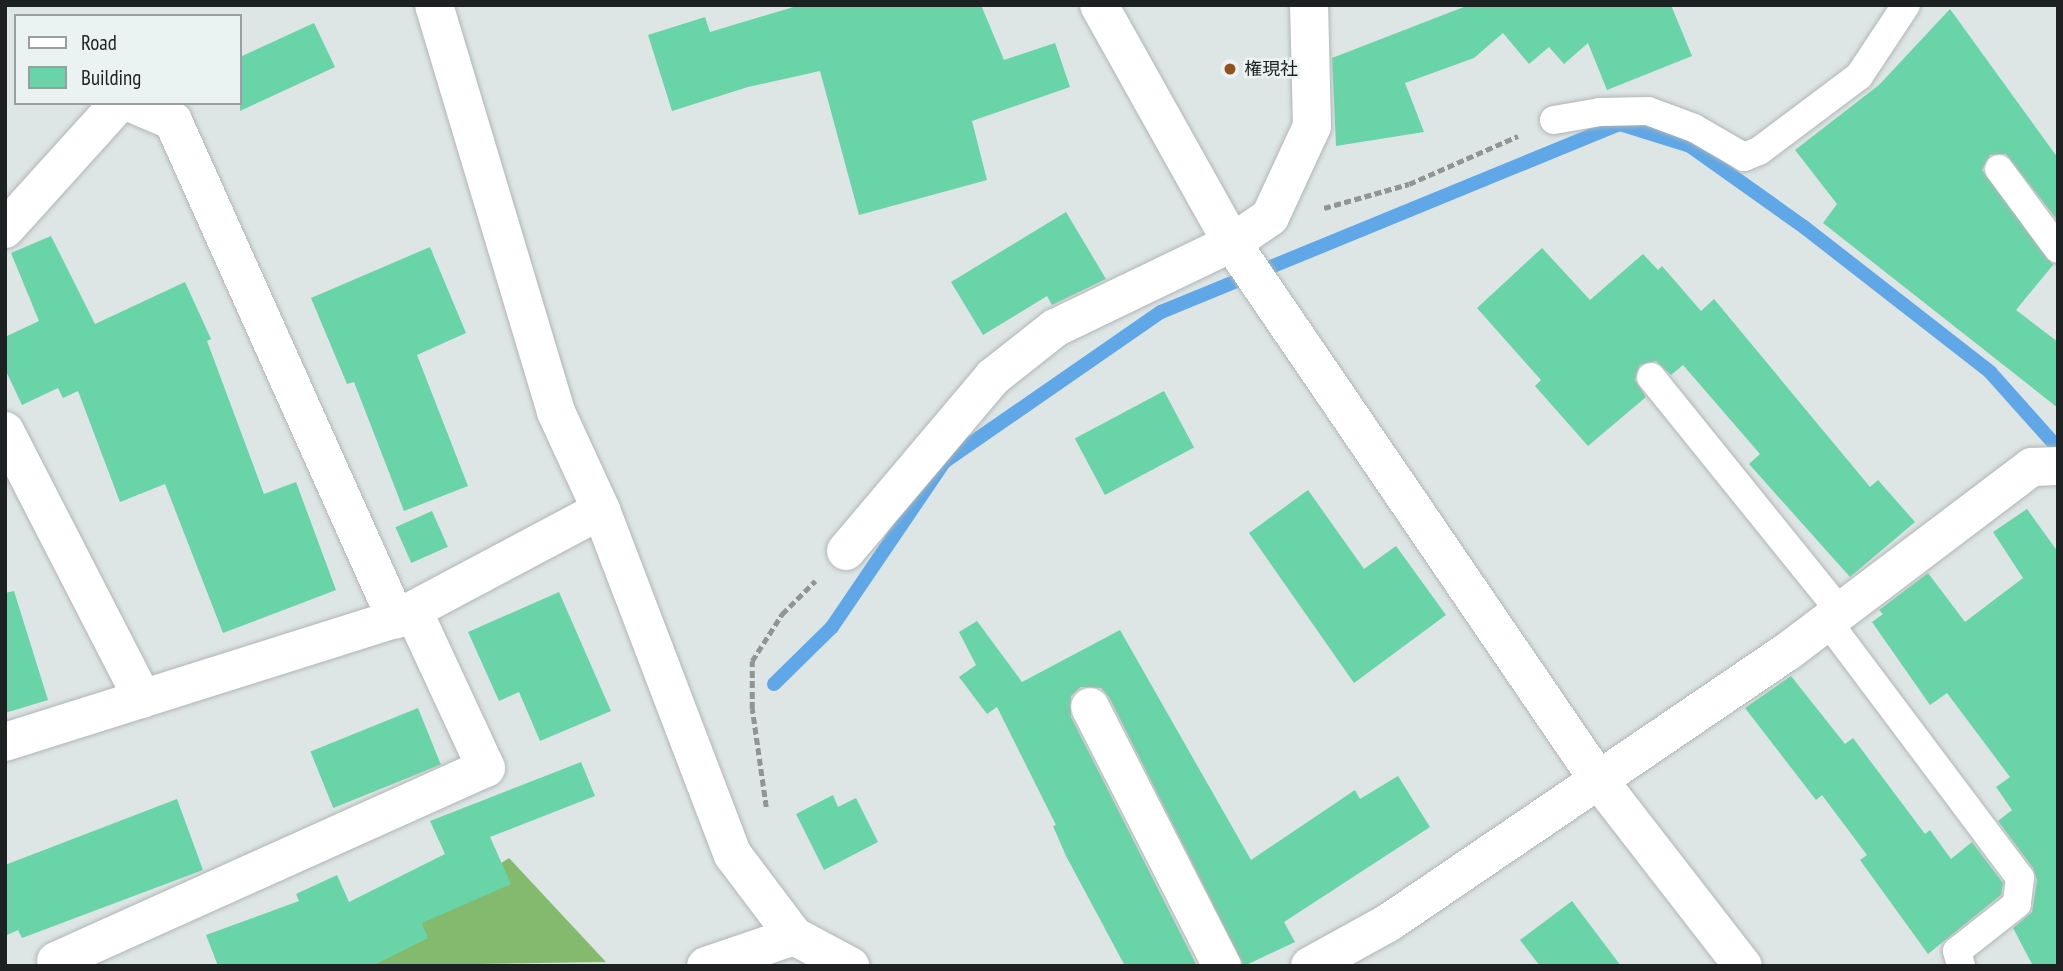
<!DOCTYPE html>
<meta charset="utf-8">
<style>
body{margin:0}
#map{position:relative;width:2063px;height:971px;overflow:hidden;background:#dee5e5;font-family:"PT Sans Narrow","Noto Sans JP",sans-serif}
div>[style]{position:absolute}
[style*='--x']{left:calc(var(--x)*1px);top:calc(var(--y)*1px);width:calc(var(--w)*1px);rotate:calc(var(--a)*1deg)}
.forest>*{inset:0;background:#84ba6e}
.stream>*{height:14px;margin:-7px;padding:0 7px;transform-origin:7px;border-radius:7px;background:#5fa7e7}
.building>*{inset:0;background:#69d4a8;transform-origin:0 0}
.path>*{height:4.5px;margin-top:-2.25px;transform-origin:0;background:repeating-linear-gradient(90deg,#8f9494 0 7px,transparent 0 10.5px)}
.roads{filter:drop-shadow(0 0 2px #afb6b5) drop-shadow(0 0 2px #afb6b5)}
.lane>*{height:28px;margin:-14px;padding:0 14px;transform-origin:14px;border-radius:14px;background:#fff}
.street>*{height:38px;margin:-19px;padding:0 19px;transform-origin:19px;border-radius:19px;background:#fff}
.dots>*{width:19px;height:19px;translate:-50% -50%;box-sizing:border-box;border:4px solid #ebf3f2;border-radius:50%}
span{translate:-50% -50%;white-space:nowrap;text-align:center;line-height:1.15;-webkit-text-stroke:5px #ebf3f2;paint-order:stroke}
.poi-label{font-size:18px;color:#1e2121}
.left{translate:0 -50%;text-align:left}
.frame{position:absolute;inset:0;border:7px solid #1e2121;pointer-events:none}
.legend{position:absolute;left:14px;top:14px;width:228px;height:91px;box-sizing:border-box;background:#ebf3f2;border:2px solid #999f9e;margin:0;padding:9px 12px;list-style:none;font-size:21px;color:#1e2121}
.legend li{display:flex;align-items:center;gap:14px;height:35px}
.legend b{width:35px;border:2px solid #999f9e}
</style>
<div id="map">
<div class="forest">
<div style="clip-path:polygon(509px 858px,606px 962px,340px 966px)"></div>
</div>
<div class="stream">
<div style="--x:774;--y:684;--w:81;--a:-44.5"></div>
<div style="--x:832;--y:627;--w:199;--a:-55.8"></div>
<div style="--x:944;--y:462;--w:264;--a:-34.7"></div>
<div style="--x:1161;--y:312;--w:496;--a:-22.3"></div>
<div style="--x:1620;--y:124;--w:73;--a:17.4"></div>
<div style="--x:1690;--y:146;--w:140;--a:35.4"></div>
<div style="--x:1804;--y:227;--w:236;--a:37.9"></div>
<div style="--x:1990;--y:372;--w:102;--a:48.2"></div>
</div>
<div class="building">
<div style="clip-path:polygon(800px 5px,981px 5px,1004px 60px,1055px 43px,1070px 87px,972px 121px,987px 180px,859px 215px,820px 71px,748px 87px,672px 111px,648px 35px,705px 17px,710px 32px)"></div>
<div style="clip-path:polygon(1469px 5px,1671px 5px,1692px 56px,1607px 90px,1588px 43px,1564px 64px,1549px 47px,1529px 64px,1503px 33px,1474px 58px,1405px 83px,1424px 132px,1336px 146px,1332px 58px)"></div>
<div style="clip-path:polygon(1950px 9px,2058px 158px,2058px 221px,2006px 154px,1990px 155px,1982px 170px,2053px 265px,2016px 310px,2058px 342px,2058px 408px,1823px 223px,1837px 204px,1795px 150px,1879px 85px)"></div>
<div style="clip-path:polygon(314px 23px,335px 67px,240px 111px,240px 57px)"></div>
<div style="clip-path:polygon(1066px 212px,1106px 279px,1052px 305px,1047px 296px,983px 335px,951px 282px)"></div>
<div style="clip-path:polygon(51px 236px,95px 324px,185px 282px,211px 339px,207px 341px,264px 494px,296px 482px,336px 590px,223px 633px,165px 484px,120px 502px,78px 391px,63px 398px,58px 388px,22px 405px,5px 369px,5px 337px,39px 321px,11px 253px)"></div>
<div style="clip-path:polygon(430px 247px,466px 333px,417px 355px,468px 486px,404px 511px,354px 382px,347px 384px,311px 298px)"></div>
<div style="clip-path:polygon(1542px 248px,1590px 300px,1643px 254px,1658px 270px,1662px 266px,1701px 311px,1714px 299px,1870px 487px,1878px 480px,1915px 522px,1850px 577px,1749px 464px,1760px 454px,1683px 365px,1671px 375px,1656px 361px,1640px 365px,1635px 380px,1646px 397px,1588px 446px,1535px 386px,1541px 380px,1477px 308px)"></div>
<div style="left:1164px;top:391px;width:64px;height:101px;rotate:62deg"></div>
<div style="clip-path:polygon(1308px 490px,1364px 569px,1396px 546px,1446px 615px,1354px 683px,1249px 533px)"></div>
<div style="clip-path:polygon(2027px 509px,2058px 552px,2058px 966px,2033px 966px,2013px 928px,2032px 912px,2037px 880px,2033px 868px,1998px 821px,2012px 810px,1996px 787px,2010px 777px,1947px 693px,1930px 705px,1872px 622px,1883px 614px,1879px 610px,1928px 573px,1965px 622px,2023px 578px,1993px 532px)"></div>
<div style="left:432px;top:511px;width:39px;height:40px;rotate:66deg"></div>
<div style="clip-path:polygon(14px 591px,48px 700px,5px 713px,5px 593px)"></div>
<div style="clip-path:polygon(559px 592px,611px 711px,540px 741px,519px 692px,499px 701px,468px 632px)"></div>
<div style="clip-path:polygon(977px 621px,1022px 682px,1120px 630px,1251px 860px,1355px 790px,1360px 799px,1398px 776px,1430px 827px,1284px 922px,1295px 942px,1244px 966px,1109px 697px,1101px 688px,1081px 687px,1071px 696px,1071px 717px,1197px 966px,1125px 966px,1066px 856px,1053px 826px,1056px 825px,997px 707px,987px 714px,959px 677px,976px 665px,959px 632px)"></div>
<div style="clip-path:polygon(1791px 676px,1845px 744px,1853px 738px,1925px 834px,1930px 830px,1951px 859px,1972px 842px,2003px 883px,2001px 895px,1928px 954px,1860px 860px,1867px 855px,1822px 795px,1816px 800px,1745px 708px)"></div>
<div style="left:418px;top:708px;width:61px;height:116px;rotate:68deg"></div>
<div style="clip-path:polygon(581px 762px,595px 796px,490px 837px,511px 884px,422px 923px,428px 938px,372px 966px,218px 966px,206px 935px,299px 901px,296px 894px,337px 875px,349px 902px,445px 854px,430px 821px)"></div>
<div style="clip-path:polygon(833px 795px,838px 807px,856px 798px,878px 842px,824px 870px,796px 814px)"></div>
<div style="clip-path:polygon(177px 799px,203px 870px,22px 938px,18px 930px,5px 936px,5px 865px)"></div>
<div style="clip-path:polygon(1572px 901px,1621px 966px,1540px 966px,1520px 940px)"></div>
</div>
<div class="path">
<div style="--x:1324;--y:208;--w:88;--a:-15.8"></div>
<div style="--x:1409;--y:184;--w:119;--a:-23.8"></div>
<div style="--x:766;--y:807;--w:99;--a:-98.1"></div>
<div style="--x:752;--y:709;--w:48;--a:-90"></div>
<div style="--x:752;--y:661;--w:56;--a:-57.4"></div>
<div style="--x:782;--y:614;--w:47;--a:-45"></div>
</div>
<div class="roads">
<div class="lane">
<div style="--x:1554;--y:120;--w:47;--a:-9.9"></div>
<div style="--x:1600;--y:112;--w:48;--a:-1.2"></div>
<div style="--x:1648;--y:111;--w:49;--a:20.3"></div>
<div style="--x:1694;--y:128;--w:58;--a:30.1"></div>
<div style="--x:1744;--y:157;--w:16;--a:-22"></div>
<div style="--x:1759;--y:151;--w:125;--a:-36.9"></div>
<div style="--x:1859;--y:76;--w:85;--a:-56.5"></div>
<div style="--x:1999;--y:169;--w:99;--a:53.6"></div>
<div style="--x:1651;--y:377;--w:301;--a:51.1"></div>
<div style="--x:1828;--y:622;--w:320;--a:53.1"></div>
<div style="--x:2020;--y:878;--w:26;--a:97"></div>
<div style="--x:2017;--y:904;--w:76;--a:141.9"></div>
<div style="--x:1957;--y:951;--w:16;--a:75"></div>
</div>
<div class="street">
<div style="--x:434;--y:5;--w:425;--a:73.3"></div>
<div style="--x:556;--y:412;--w:108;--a:65.3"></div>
<div style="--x:601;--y:510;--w:369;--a:69.1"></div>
<div style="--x:733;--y:855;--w:101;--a:53"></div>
<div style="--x:794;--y:936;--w:64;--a:28.2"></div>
<div style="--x:1099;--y:5;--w:273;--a:60.8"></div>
<div style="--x:1232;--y:243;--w:648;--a:55.7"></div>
<div style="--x:1597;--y:778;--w:238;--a:52.2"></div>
<div style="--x:131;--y:103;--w:46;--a:23.2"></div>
<div style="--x:173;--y:121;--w:546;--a:65.88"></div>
<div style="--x:5;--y:229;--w:170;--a:-47.9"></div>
<div style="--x:5;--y:431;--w:301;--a:62.8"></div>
<div style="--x:846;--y:551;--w:228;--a:-49.8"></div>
<div style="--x:993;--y:377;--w:79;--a:-38.3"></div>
<div style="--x:1055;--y:328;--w:196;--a:-25.7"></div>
<div style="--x:1232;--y:243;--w:46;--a:-34.4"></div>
<div style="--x:1270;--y:217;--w:100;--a:-65.2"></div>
<div style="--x:1312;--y:126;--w:121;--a:-91.4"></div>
<div style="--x:1090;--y:707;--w:291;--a:63"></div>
<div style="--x:5;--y:742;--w:410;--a:-17.5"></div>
<div style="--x:396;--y:619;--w:232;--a:-28"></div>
<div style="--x:56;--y:961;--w:471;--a:-24.2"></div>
<div style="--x:486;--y:768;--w:173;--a:-114.9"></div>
<div style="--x:706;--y:966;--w:93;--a:-18.8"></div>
<div style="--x:1310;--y:966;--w:89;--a:-28.9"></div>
<div style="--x:1388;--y:923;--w:482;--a:-34.2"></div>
<div style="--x:1787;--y:652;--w:307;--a:-37.1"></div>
<div style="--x:2032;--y:467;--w:26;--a:-2"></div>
</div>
</div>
<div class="dots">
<div style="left:1230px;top:69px;background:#93511e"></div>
</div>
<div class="poi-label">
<span class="left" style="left:1244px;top:69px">権現社</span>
</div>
<div class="frame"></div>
<ul class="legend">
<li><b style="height:9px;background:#fff"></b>Road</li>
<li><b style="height:19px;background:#69d4a8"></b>Building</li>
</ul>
</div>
